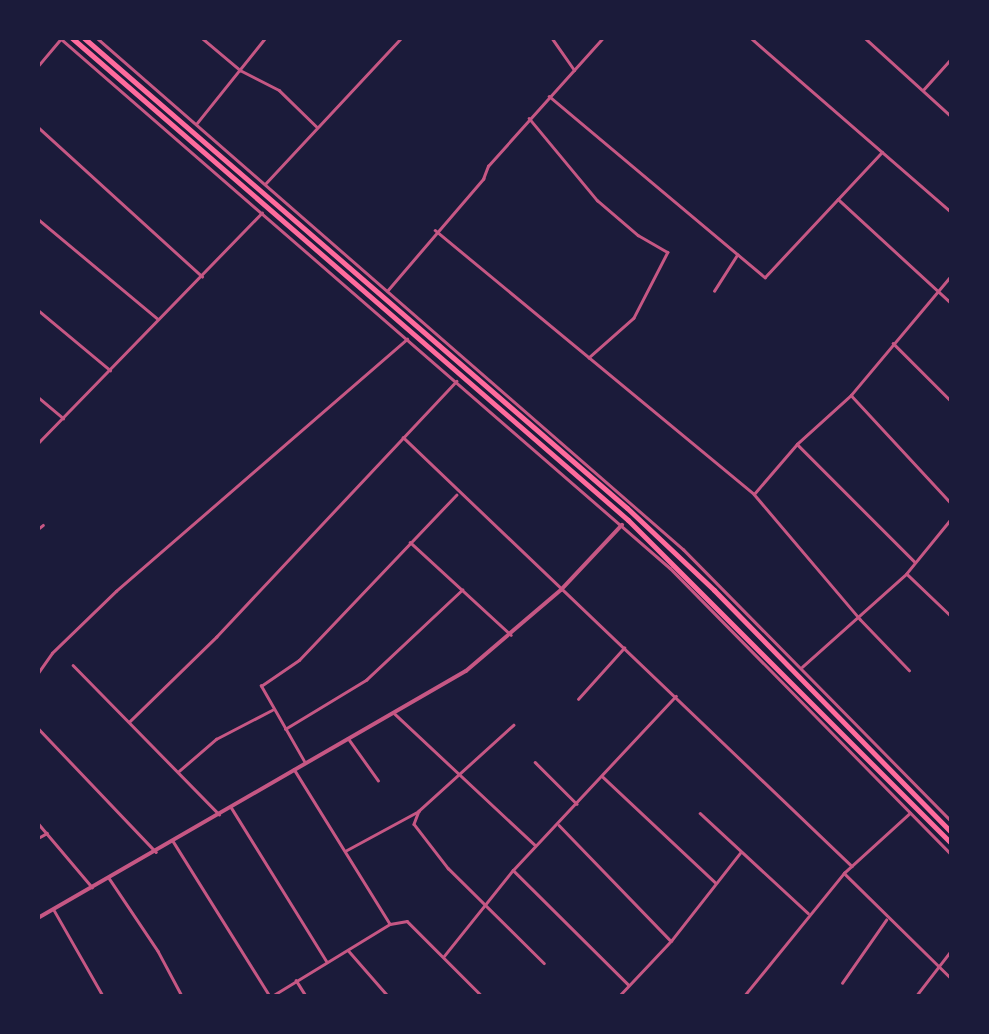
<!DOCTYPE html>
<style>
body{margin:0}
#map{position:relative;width:989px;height:1034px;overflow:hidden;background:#1b1b3a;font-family:Inter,sans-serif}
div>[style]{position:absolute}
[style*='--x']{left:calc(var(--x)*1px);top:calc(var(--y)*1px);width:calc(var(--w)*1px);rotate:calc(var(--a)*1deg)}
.minor>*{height:2.5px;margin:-1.25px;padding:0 1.25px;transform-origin:1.25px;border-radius:1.25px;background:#c65784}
.tertiary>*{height:3.5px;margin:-1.75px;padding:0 1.75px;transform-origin:1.75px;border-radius:1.75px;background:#c65784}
.trunk>*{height:5px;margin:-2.5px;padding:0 2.5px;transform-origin:2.5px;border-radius:2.5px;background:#ff6b9d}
span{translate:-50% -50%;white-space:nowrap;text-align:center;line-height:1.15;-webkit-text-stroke:7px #1b1b3a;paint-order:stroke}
.frame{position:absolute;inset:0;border:40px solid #1b1b3a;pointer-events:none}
</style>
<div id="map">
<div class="minor">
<div style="--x:60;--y:38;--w:808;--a:40.99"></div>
<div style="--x:670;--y:568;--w:400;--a:45.5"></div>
<div style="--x:97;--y:38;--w:778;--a:41.09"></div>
<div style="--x:683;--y:549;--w:380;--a:45.4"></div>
<div style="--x:202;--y:38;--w:50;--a:40.1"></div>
<div style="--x:240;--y:70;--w:44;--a:27.1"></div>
<div style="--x:279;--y:90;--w:53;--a:44.2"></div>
<div style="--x:552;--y:38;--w:39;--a:55"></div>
<div style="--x:751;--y:38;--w:264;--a:41"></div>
<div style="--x:865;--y:38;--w:115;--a:42.2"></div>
<div style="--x:38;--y:66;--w:35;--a:-50"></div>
<div style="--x:923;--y:90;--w:40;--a:-48"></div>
<div style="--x:549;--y:96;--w:282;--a:40"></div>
<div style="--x:765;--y:277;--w:171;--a:-46.9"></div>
<div style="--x:529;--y:118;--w:107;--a:50.3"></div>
<div style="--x:597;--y:200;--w:54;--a:40.5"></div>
<div style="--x:638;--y:235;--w:34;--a:30"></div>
<div style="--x:668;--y:252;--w:74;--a:117.3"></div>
<div style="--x:634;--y:318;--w:60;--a:138.4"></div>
<div style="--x:197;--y:123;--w:109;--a:-51.3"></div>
<div style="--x:38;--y:127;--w:222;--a:42.3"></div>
<div style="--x:265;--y:184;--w:200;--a:-47"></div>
<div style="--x:838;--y:199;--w:152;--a:42.6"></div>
<div style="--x:38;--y:219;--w:156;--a:39.8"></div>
<div style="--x:435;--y:230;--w:414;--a:39.6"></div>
<div style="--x:754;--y:494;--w:164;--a:49.7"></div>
<div style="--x:860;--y:619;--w:71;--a:46.1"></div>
<div style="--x:387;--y:291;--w:148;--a:-49.4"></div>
<div style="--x:483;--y:179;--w:14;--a:-69"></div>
<div style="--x:488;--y:166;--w:172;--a:-48.1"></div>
<div style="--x:714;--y:291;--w:43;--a:-57.4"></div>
<div style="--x:38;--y:310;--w:94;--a:39.8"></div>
<div style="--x:893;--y:343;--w:81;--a:45"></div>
<div style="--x:851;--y:395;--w:146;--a:47.2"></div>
<div style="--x:38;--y:397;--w:33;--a:40"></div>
<div style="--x:403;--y:437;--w:621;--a:43.7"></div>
<div style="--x:38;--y:443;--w:321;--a:-45.8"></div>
<div style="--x:797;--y:444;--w:167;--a:45"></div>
<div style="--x:754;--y:494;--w:66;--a:-49.3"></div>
<div style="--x:797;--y:444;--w:73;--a:-42.2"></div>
<div style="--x:851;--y:395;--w:154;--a:-50"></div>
<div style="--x:38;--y:529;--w:6;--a:-39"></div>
<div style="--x:410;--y:542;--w:137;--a:42.6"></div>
<div style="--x:907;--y:574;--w:59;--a:43.6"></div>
<div style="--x:73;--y:665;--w:209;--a:45.6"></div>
<div style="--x:802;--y:667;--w:140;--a:-41.8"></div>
<div style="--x:906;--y:574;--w:70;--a:-50.8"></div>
<div style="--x:38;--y:673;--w:24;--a:-55"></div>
<div style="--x:52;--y:653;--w:89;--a:-44.1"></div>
<div style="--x:116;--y:591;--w:385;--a:-40.9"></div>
<div style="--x:578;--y:699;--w:69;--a:-48"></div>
<div style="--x:395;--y:714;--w:192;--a:43.1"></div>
<div style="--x:129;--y:722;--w:122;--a:-44.3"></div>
<div style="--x:216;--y:637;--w:351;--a:-46.8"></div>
<div style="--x:514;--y:725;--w:128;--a:137.8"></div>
<div style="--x:419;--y:811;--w:14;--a:111"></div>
<div style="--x:414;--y:824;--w:56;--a:52.3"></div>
<div style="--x:448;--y:868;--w:135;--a:44.7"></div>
<div style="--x:38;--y:728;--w:171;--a:46.4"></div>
<div style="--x:285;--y:729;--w:95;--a:-31.2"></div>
<div style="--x:366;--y:680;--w:132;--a:-43.2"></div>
<div style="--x:348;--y:738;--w:52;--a:54.5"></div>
<div style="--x:535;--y:762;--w:59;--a:45"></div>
<div style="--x:305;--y:763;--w:89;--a:-119.7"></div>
<div style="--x:261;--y:686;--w:46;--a:-34.4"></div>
<div style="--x:299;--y:660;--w:228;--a:-46.4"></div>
<div style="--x:294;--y:769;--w:182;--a:58.2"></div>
<div style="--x:179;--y:771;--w:49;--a:-40.9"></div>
<div style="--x:216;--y:739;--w:63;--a:-27.4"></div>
<div style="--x:603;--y:777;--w:154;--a:43.2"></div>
<div style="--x:231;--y:807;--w:182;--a:58.2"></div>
<div style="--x:700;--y:813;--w:147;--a:42.8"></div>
<div style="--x:38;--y:823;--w:84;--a:49.8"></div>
<div style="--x:559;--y:825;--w:161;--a:46"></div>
<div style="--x:38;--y:838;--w:10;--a:-29"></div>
<div style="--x:173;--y:841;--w:183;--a:58"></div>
<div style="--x:345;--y:851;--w:84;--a:-28.4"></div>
<div style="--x:513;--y:870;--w:163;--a:44.8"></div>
<div style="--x:844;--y:873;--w:148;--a:44.5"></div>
<div style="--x:109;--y:878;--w:88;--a:56.1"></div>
<div style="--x:158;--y:951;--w:51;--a:61.9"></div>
<div style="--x:54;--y:910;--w:99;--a:60.3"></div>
<div style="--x:348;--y:950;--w:61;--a:49"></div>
<div style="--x:444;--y:956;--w:110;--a:-51.3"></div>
<div style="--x:513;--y:870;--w:238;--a:-46.9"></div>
<div style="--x:296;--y:980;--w:19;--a:58"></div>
<div style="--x:842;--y:983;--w:77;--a:-55.1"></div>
<div style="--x:272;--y:996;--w:138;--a:-31.4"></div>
<div style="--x:390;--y:924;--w:17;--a:-10"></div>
<div style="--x:407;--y:921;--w:106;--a:45"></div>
<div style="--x:619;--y:996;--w:76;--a:-46.6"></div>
<div style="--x:671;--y:941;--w:112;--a:-51.9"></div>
<div style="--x:744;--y:996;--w:159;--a:-50.9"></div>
<div style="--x:844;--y:873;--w:89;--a:-42.3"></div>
<div style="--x:916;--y:996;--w:56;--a:-52.3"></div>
</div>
<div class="tertiary">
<div style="--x:38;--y:918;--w:494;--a:-30"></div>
<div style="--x:466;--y:671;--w:125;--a:-40.5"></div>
<div style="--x:561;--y:590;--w:89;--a:-46.8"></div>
</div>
<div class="trunk">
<div style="--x:72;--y:38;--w:736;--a:40.92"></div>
<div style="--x:628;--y:520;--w:455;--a:45"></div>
<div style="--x:84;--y:38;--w:718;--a:40.88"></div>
<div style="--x:627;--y:508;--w:120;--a:43.3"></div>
<div style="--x:714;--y:590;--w:337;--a:45.6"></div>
</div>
<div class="frame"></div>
</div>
